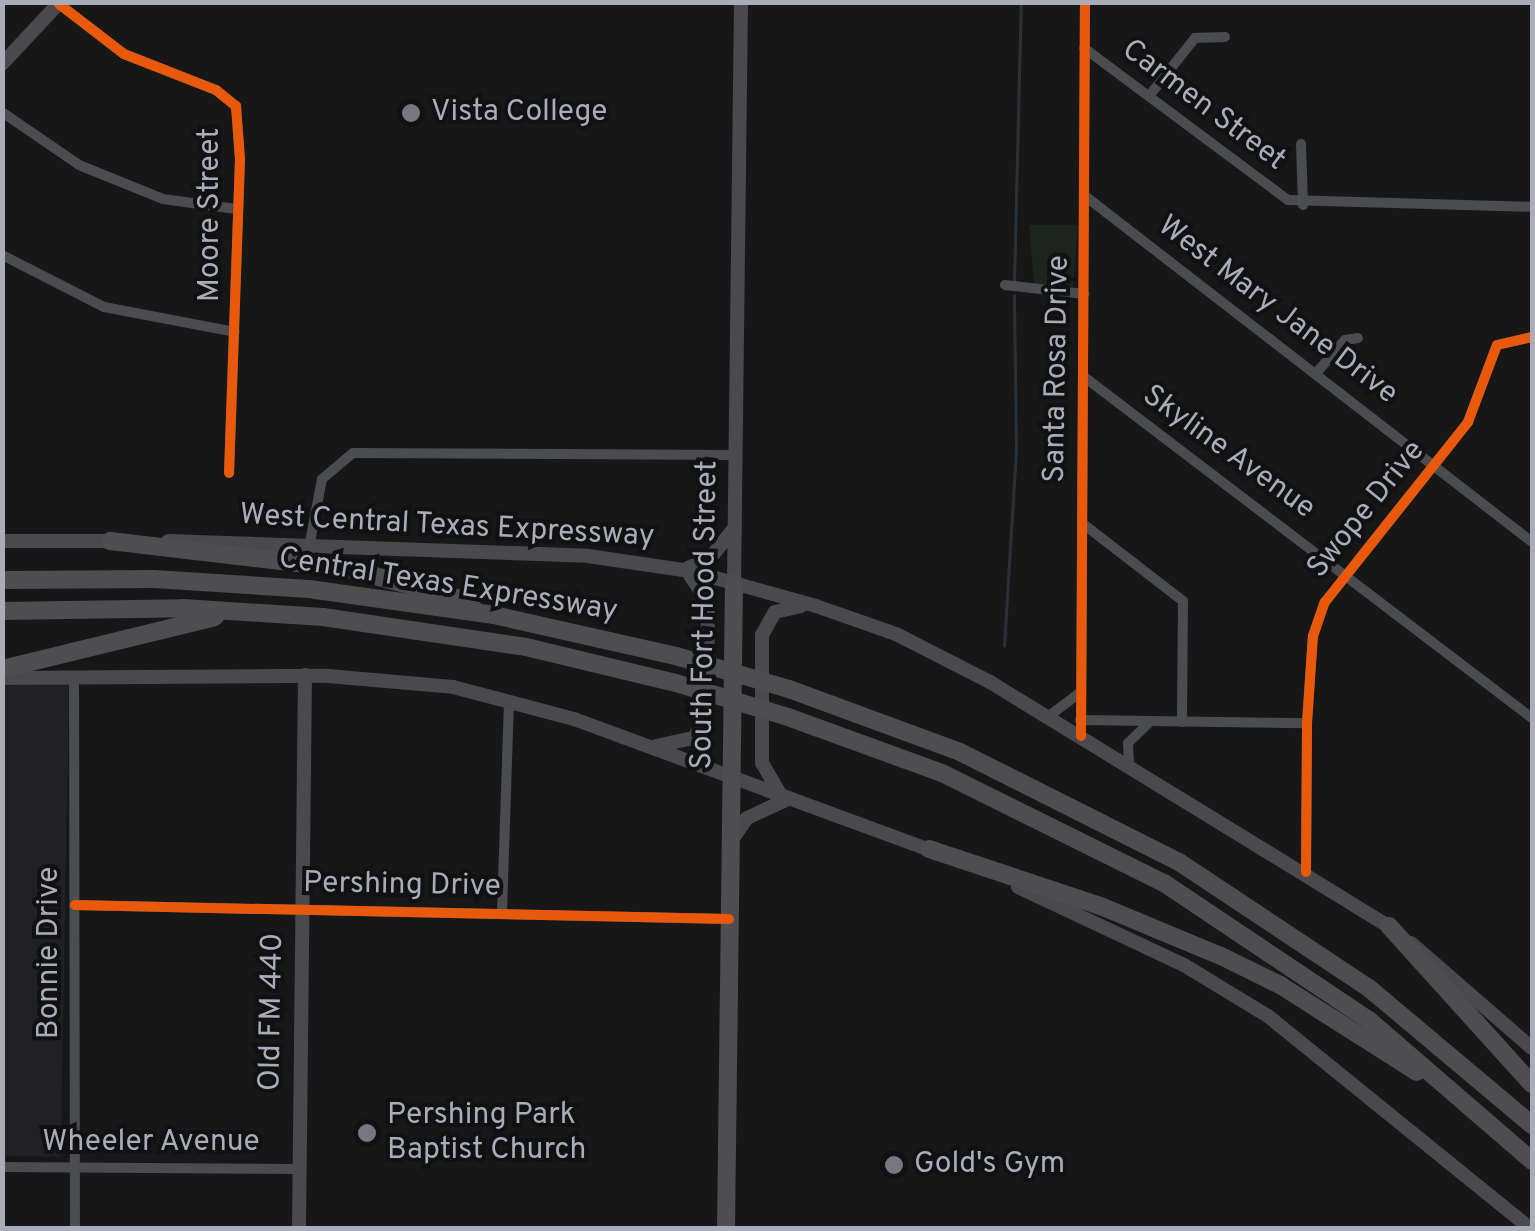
<!DOCTYPE html>
<style>
body{margin:0}
#map{position:relative;width:1535px;height:1231px;overflow:hidden;background:#171717;font-family:Overpass,sans-serif}
div>[style]{position:absolute}
[style*='--x']{left:calc(var(--x)*1px);top:calc(var(--y)*1px);width:calc(var(--w)*1px);rotate:calc(var(--a)*1deg)}
.built>*{inset:0;background:#212123;transform-origin:0 0}
.green>*{inset:0;background:#1d241e}
.stream>*{height:2.5px;margin:-1.25px;padding:0 1.25px;transform-origin:1.25px;border-radius:1.25px;background:#2a3239}
.street>*{height:10px;margin:-5px;padding:0 5px;transform-origin:5px;border-radius:5px;background:#4b4c50}
.secondary>*{height:14px;margin:-7px;padding:0 7px;transform-origin:7px;border-radius:7px;background:#4a4a4e}
.highway>*{height:18px;margin:-9px;padding:0 9px;transform-origin:9px;border-radius:9px;background:#4e4e51}
.highway-bridge>*{height:18px;margin:-9px;padding:0 9px;transform-origin:9px;border-radius:9px;background:#4e4e51}
.cycleway>*{height:10px;margin:-5px;padding:0 5px;transform-origin:5px;border-radius:5px;background:#e8590c}
.dots>*{width:28px;height:28px;translate:-50% -50%;box-sizing:border-box;border:5px solid #111113;border-radius:50%}
span{translate:-50% -50%;white-space:nowrap;text-align:center;line-height:1.15;-webkit-text-stroke:8px #111113;paint-order:stroke}
.street-label{font-size:30px;color:#a8adb8}
.poi-label{font-size:30px;color:#a8adb8}
.left{translate:0 -50%;text-align:left}
.frame{position:absolute;inset:0;border:5px solid #a8adb8;pointer-events:none}
</style>
<div id="map">
<div class="built">
<div style="left:69px;top:684px;width:473px;height:67px;rotate:91deg"></div>
</div>
<div class="green">
<div style="clip-path:polygon(1029px 225px,1078px 225px,1073px 287px,1034px 284px)"></div>
</div>
<div class="stream">
<div style="--x:1014;--y:281;--w:279;--a:-88.6"></div>
<div style="--x:1004;--y:646;--w:199;--a:-86.5"></div>
<div style="--x:1016;--y:447;--w:151;--a:-90.8"></div>
</div>
<div class="street">
<div style="--x:59;--y:4;--w:82;--a:37.6"></div>
<div style="--x:124;--y:54;--w:99;--a:21.4"></div>
<div style="--x:216;--y:90;--w:26;--a:39"></div>
<div style="--x:236;--y:106;--w:53;--a:85.7"></div>
<div style="--x:240;--y:159;--w:314;--a:92"></div>
<div style="--x:1084;--y:48;--w:254;--a:36.7"></div>
<div style="--x:1288;--y:200;--w:244;--a:1.6"></div>
<div style="--x:1149;--y:96;--w:74;--a:-51.6"></div>
<div style="--x:1195;--y:38;--w:30;--a:-2"></div>
<div style="--x:2;--y:112;--w:93;--a:34.5"></div>
<div style="--x:79;--y:165;--w:91;--a:22"></div>
<div style="--x:163;--y:199;--w:74;--a:7.8"></div>
<div style="--x:1301;--y:144;--w:61;--a:88.1"></div>
<div style="--x:1085;--y:196;--w:565;--a:37.74"></div>
<div style="--x:2;--y:255;--w:114;--a:27"></div>
<div style="--x:104;--y:307;--w:133;--a:10.8"></div>
<div style="--x:1005;--y:285;--w:80;--a:6.5"></div>
<div style="--x:1318;--y:371;--w:41;--a:-48.9"></div>
<div style="--x:1345;--y:340;--w:13;--a:-9"></div>
<div style="--x:1083;--y:376;--w:564;--a:37.3"></div>
<div style="--x:1082;--y:523;--w:128;--a:37.7"></div>
<div style="--x:1183;--y:601;--w:121;--a:90.5"></div>
<div style="--x:310;--y:542;--w:64;--a:-79.2"></div>
<div style="--x:322;--y:479;--w:40;--a:-40"></div>
<div style="--x:353;--y:453;--w:383;--a:0.3"></div>
<div style="--x:74;--y:676;--w:552;--a:89.9"></div>
<div style="--x:1049;--y:716;--w:39;--a:-37"></div>
<div style="--x:1080;--y:720;--w:227;--a:0.8"></div>
<div style="--x:1081;--y:736;--w:734;--a:-89.69"></div>
<div style="--x:1129;--y:764;--w:21;--a:-93"></div>
<div style="--x:1128;--y:743;--w:32;--a:-44"></div>
<div style="--x:1306;--y:872;--w:149;--a:-89.6"></div>
<div style="--x:1307;--y:723;--w:87;--a:-86.1"></div>
<div style="--x:1313;--y:636;--w:36;--a:-71"></div>
<div style="--x:1325;--y:602;--w:230;--a:-51.5"></div>
<div style="--x:1468;--y:422;--w:82;--a:-69.4"></div>
<div style="--x:1497;--y:345;--w:36;--a:-13"></div>
<div style="--x:75;--y:905;--w:654;--a:1.23"></div>
<div style="--x:502;--y:912;--w:212;--a:-88.1"></div>
<div style="--x:2;--y:1167;--w:297;--a:0.4"></div>
</div>
<div class="secondary">
<div style="--x:2;--y:64;--w:85;--a:-46.9"></div>
<div style="--x:2;--y:541;--w:115;--a:0"></div>
<div style="--x:168;--y:541;--w:420;--a:2"></div>
<div style="--x:588;--y:556;--w:103;--a:8.4"></div>
<div style="--x:690;--y:571;--w:131;--a:15.5"></div>
<div style="--x:816;--y:606;--w:85;--a:19.3"></div>
<div style="--x:896;--y:634;--w:106;--a:27.1"></div>
<div style="--x:990;--y:682;--w:474;--a:31.5"></div>
<div style="--x:684;--y:570;--w:30;--a:-26"></div>
<div style="--x:711;--y:557;--w:38;--a:-51"></div>
<div style="--x:734;--y:583;--w:581;--a:-89.31"></div>
<div style="--x:2;--y:678;--w:326;--a:-0.4"></div>
<div style="--x:328;--y:676;--w:125;--a:5"></div>
<div style="--x:453;--y:687;--w:125;--a:14.8"></div>
<div style="--x:574;--y:719;--w:388;--a:20.2"></div>
<div style="--x:656;--y:746;--w:39;--a:-12"></div>
<div style="--x:694;--y:738;--w:26;--a:-61"></div>
<div style="--x:707;--y:715;--w:113;--a:-89.5"></div>
<div style="--x:708;--y:602;--w:32;--a:-124"></div>
<div style="--x:780;--y:794;--w:36;--a:-120"></div>
<div style="--x:762;--y:763;--w:128;--a:-90"></div>
<div style="--x:762;--y:635;--w:26;--a:-61"></div>
<div style="--x:775;--y:612;--w:26;--a:-13"></div>
<div style="--x:731;--y:841;--w:28;--a:-55"></div>
<div style="--x:747;--y:818;--w:43;--a:-24.8"></div>
<div style="--x:1018;--y:887;--w:183;--a:25.2"></div>
<div style="--x:1184;--y:965;--w:98;--a:31.3"></div>
<div style="--x:1268;--y:1016;--w:337;--a:39"></div>
<div style="--x:1411;--y:943;--w:160;--a:41"></div>
<div style="--x:299;--y:1228;--w:553;--a:-89.38"></div>
</div>
<div class="highway">
<div style="--x:110;--y:541;--w:241;--a:6.7"></div>
<div style="--x:349;--y:569;--w:127;--a:15"></div>
<div style="--x:2;--y:580;--w:152;--a:-0.4"></div>
<div style="--x:154;--y:579;--w:155;--a:3.7"></div>
<div style="--x:309;--y:589;--w:187;--a:8"></div>
<div style="--x:494;--y:615;--w:187;--a:12.7"></div>
<div style="--x:2;--y:611;--w:181;--a:-0.9"></div>
<div style="--x:183;--y:608;--w:140;--a:3.7"></div>
<div style="--x:323;--y:617;--w:205;--a:8.4"></div>
<div style="--x:526;--y:647;--w:154;--a:13.5"></div>
<div style="--x:2;--y:669;--w:219;--a:-13.7"></div>
<div style="--x:789;--y:689;--w:182;--a:20.2"></div>
<div style="--x:960;--y:752;--w:245;--a:26.7"></div>
<div style="--x:1179;--y:862;--w:229;--a:33.6"></div>
<div style="--x:1370;--y:989;--w:212;--a:40"></div>
<div style="--x:788;--y:717;--w:164;--a:20"></div>
<div style="--x:942;--y:773;--w:248;--a:26.4"></div>
<div style="--x:1164;--y:883;--w:248;--a:33.8"></div>
<div style="--x:1370;--y:1021;--w:214;--a:40.8"></div>
<div style="--x:929;--y:849;--w:183;--a:18.4"></div>
<div style="--x:1103;--y:907;--w:128;--a:22.6"></div>
<div style="--x:1221;--y:956;--w:66;--a:26.2"></div>
<div style="--x:1280;--y:985;--w:162;--a:32.4"></div>
<div style="--x:1389;--y:926;--w:213;--a:47.9"></div>
<div style="--x:726;--y:1228;--w:645;--a:-89.29"></div>
</div>
<div class="highway-bridge">
<div style="--x:676;--y:656;--w:118;--a:16.3"></div>
<div style="--x:676;--y:683;--w:117;--a:16.9"></div>
</div>
<div class="cycleway">
<div style="--x:59;--y:4;--w:82;--a:37.6"></div>
<div style="--x:124;--y:54;--w:99;--a:21.4"></div>
<div style="--x:216;--y:90;--w:26;--a:39"></div>
<div style="--x:236;--y:106;--w:53;--a:85.7"></div>
<div style="--x:240;--y:159;--w:314;--a:92"></div>
<div style="--x:1081;--y:736;--w:734;--a:-89.69"></div>
<div style="--x:1306;--y:872;--w:149;--a:-89.6"></div>
<div style="--x:1307;--y:723;--w:87;--a:-86.1"></div>
<div style="--x:1313;--y:636;--w:36;--a:-71"></div>
<div style="--x:1325;--y:602;--w:230;--a:-51.5"></div>
<div style="--x:1468;--y:422;--w:82;--a:-69.4"></div>
<div style="--x:1497;--y:345;--w:36;--a:-13"></div>
<div style="--x:75;--y:905;--w:654;--a:1.23"></div>
</div>
<div class="dots">
<div style="left:411px;top:113px;background:#757880"></div>
<div style="left:367px;top:1133px;background:#757880"></div>
<div style="left:894px;top:1165px;background:#757880"></div>
</div>
<div class="street-label">
<span style="left:1203px;top:106px;rotate:37deg">Carmen Street</span>
<span style="left:211px;top:215px;rotate:-90deg">Moore Street</span>
<span style="left:1277px;top:311px;rotate:37deg">West Mary Jane Drive</span>
<span style="left:1058px;top:369px;rotate:-89deg">Santa Rosa Drive</span>
<span style="left:1228px;top:453px;rotate:36deg">Skyline Avenue</span>
<span style="left:1367px;top:510px;rotate:-51deg">Swope Drive</span>
<span style="left:447px;top:527px;rotate:3deg">West Central Texas Expressway</span>
<span style="left:448px;top:586px;rotate:9deg">Central Texas Expressway</span>
<span style="left:706px;top:615px;rotate:-89deg">South Fort Hood Street</span>
<span style="left:402px;top:886px;rotate:1deg">Pershing Drive</span>
<span style="left:50px;top:953px;rotate:-90deg">Bonnie Drive</span>
<span style="left:273px;top:1012px;rotate:-89deg">Old FM 440</span>
<span style="left:151px;top:1143px">Wheeler Avenue</span>
</div>
<div class="poi-label">
<span class="left" style="left:431px;top:113px">Vista College</span>
<span class="left" style="left:387px;top:1133px">Pershing Park<br>Baptist Church</span>
<span class="left" style="left:914px;top:1165px">Gold's Gym</span>
</div>
<div class="frame"></div>
</div>
